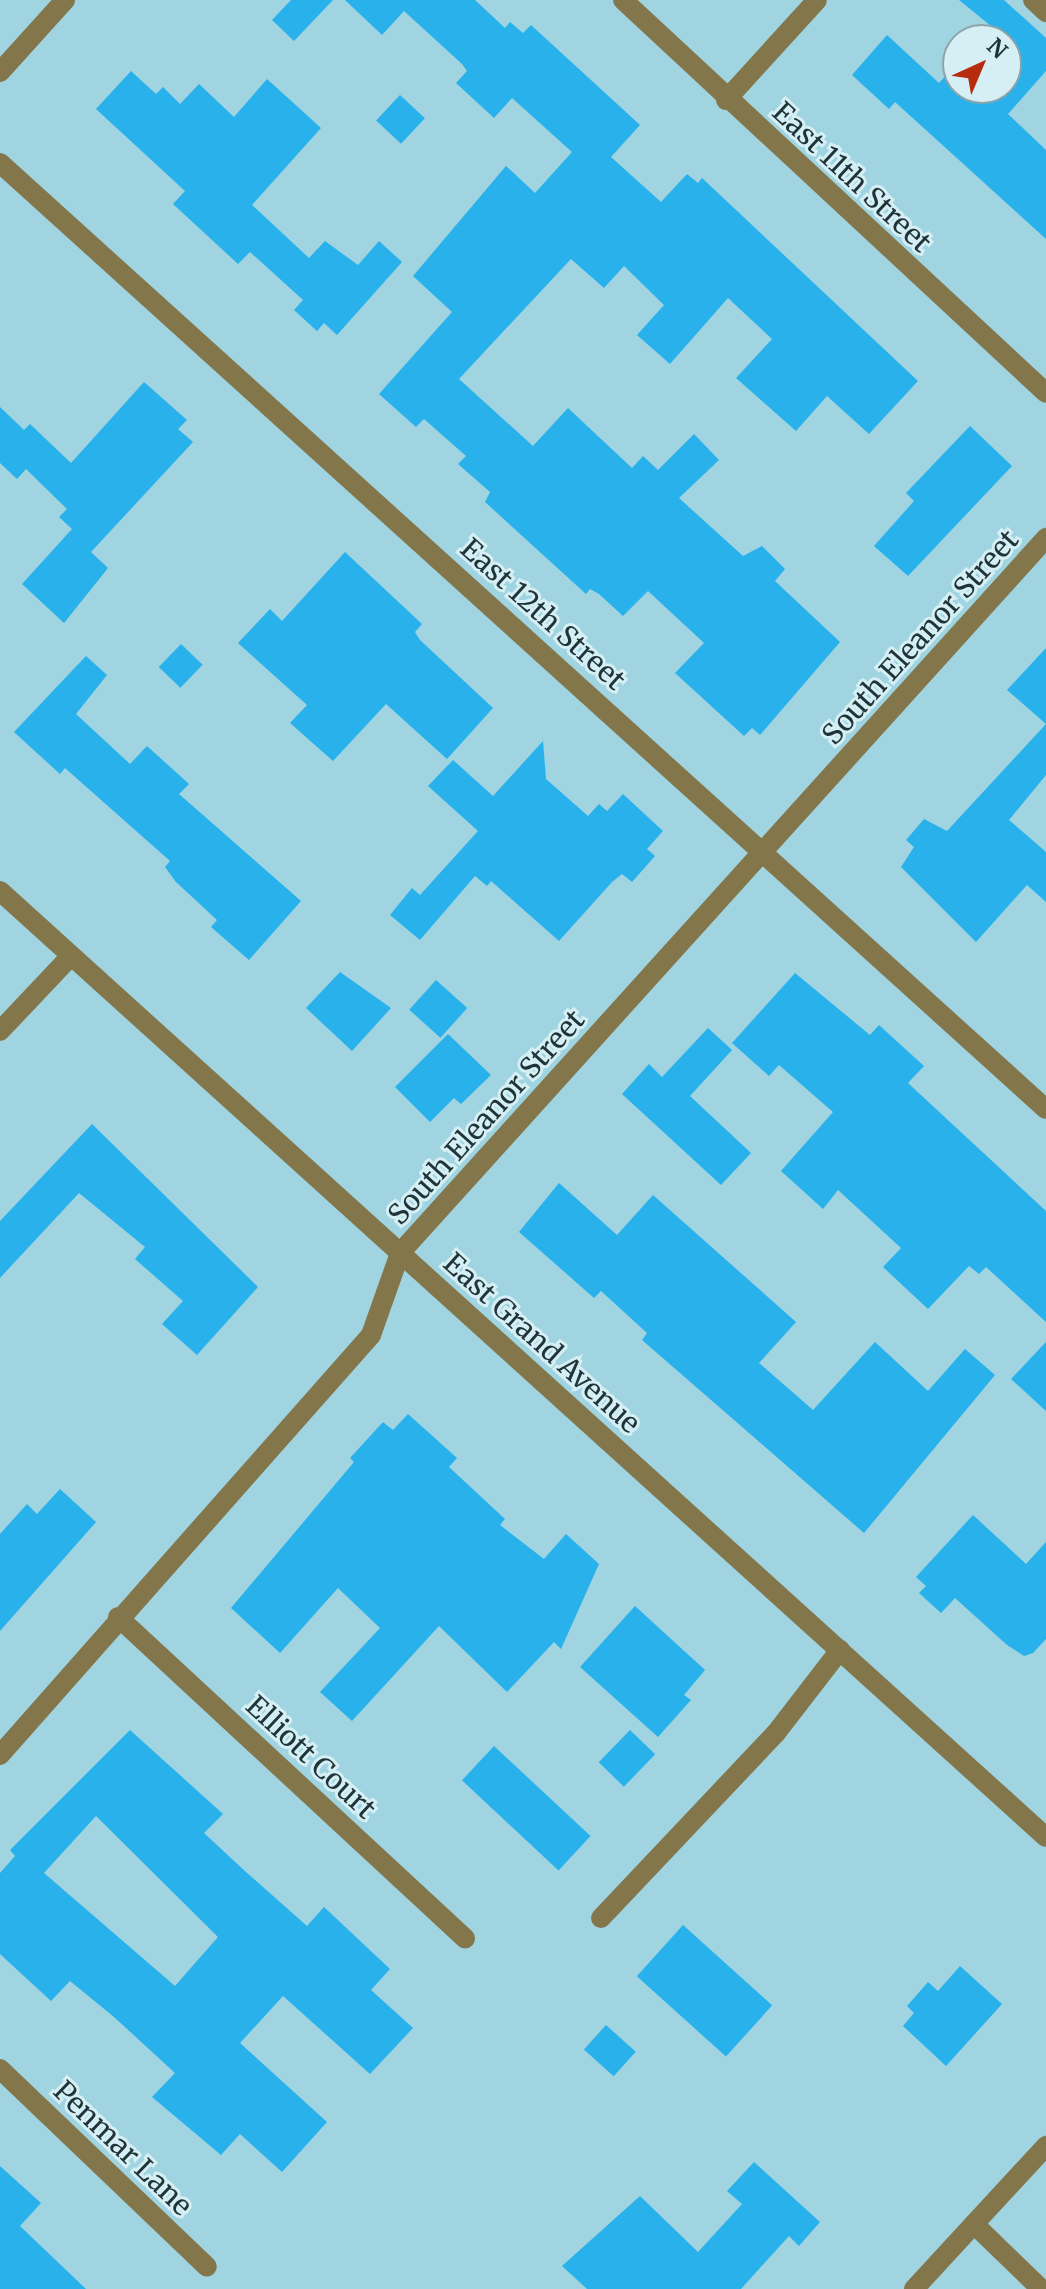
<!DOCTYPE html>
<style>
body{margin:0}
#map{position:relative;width:1046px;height:2289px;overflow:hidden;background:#9fd4e0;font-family:Merriweather,serif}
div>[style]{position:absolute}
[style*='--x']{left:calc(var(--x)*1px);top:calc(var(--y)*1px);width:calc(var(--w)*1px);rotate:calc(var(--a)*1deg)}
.building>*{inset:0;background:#29b1ec;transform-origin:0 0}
.minor>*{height:20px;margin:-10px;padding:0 10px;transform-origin:10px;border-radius:10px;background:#83764b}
span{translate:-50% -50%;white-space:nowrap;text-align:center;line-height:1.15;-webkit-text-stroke:6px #d5eff5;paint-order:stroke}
.street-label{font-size:28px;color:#1f3439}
.north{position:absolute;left:942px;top:24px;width:80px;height:80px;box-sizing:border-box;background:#d5eff5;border:2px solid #8ca4aa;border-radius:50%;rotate:44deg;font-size:22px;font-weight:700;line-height:32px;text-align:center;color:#1f3439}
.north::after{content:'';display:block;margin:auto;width:28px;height:36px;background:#b72c0d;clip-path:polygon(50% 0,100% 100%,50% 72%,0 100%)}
</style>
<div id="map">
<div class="building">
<div style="clip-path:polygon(291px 0,333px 0,294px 41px,272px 20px)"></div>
<div style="clip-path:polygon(345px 0,475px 0,505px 28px,510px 22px,523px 33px,531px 25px,640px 125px,611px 157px,661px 202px,687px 174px,698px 183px,702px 178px,918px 381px,869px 434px,827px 396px,796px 431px,736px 378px,772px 339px,728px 298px,670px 364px,637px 335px,664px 305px,624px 266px,604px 288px,571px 259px,459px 379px,533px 446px,568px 408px,632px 468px,643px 456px,658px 470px,694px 434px,719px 460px,679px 498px,743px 556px,762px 546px,785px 569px,775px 581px,840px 642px,760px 735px,752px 728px,744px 736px,675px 673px,704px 643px,648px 591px,623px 616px,599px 594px,590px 589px,586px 594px,485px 502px,490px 492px,458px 464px,466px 456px,424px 419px,416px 427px,379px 394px,452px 312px,413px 276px,506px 166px,535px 193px,572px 152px,512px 98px,494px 118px,456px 83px,467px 71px,462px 64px,404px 11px,382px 35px)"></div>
<div style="clip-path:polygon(959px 0,1004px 0,1046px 38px,1046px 71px,1008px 114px,1046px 150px,1046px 239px,895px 102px,889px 109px,852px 75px,887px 35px,939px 83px,958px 62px,958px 88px,1006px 88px,1006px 40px,978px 40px,991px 26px)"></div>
<div style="clip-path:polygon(131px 71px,156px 94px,163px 87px,180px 104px,199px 84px,234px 117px,267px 79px,321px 128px,252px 205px,309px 258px,325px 241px,358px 265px,379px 241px,402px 262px,337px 335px,324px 323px,317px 331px,294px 310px,303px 300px,250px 252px,238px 264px,173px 204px,185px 191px,96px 109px)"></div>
<div style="left:400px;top:95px;width:34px;height:35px;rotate:43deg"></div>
<div style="clip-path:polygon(144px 382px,187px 420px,178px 429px,193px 442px,91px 552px,108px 568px,64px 623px,22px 584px,72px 529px,59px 517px,67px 509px,26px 469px,17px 479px,0 463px,0 407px,24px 430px,30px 424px,71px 463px)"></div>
<div style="clip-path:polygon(970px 426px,1012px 466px,908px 576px,874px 546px,914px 501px,906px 493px)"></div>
<div style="clip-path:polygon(345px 552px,422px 624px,415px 632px,420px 640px,493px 708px,447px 759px,386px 704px,333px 761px,290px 723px,307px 705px,238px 643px,270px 609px,282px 621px)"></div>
<div style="left:181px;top:644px;width:30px;height:32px;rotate:44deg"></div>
<div style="clip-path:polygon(1046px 648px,1046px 775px,1009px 820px,1046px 852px,1046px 902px,1027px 885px,976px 942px,901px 867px,914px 847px,906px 840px,924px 819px,947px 831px,1046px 724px,1007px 690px)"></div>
<div style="clip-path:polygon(86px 656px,107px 675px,76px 714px,130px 764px,147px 746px,189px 784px,179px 794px,301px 901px,249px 960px,211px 927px,217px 920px,176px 882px,165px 867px,170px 861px,65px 768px,60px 774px,14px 732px)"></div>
<div style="clip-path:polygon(543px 741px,546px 779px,588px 816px,599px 804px,607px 811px,623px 794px,663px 831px,647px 849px,655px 856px,632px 882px,622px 874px,612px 882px,559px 941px,491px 881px,487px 886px,475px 876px,420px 940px,390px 915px,412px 888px,420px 895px,478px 831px,428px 786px,453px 760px,493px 796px)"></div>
<div style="clip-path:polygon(340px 972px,391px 1008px,352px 1051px,306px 1008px)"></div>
<div style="clip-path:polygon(795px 973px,870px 1035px,879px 1025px,924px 1066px,908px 1083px,1046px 1211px,1046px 1322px,986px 1267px,979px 1274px,969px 1266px,928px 1309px,883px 1267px,901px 1248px,838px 1190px,823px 1209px,781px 1171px,833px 1112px,779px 1065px,769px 1076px,732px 1043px)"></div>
<div style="left:436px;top:980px;width:42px;height:40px;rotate:42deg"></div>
<div style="clip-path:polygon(708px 1028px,732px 1050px,690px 1096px,751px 1153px,721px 1185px,622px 1094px,649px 1064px,662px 1077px)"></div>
<div style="clip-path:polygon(448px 1034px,491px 1075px,461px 1104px,454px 1098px,430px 1122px,395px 1087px)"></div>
<div style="clip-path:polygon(92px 1124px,258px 1287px,197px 1355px,162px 1324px,183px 1301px,135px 1259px,145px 1247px,79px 1193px,0 1278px,0 1221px)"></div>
<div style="clip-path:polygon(559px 1183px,617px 1235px,653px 1195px,796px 1322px,759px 1363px,813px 1410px,875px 1342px,928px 1391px,965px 1349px,995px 1375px,864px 1533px,642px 1340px,647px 1333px,601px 1291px,594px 1298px,519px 1232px)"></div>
<div style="clip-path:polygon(1046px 1342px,1046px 1411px,1011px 1379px)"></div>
<div style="clip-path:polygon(408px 1414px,457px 1458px,449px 1467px,505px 1519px,500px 1525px,544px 1559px,566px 1534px,599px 1564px,561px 1649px,554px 1642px,507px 1692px,439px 1626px,352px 1721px,320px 1692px,380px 1628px,338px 1588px,280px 1653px,231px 1608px,354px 1462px,350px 1458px,383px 1422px,393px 1430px)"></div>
<div style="clip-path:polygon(60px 1489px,96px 1522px,0 1631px,0 1534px,27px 1504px,37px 1514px)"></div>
<div style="clip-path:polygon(973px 1515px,1026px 1564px,1046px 1542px,1046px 1639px,1033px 1653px,1024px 1656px,1007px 1645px,955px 1598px,941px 1613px,919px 1593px,926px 1586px,916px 1577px)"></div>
<div style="clip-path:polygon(635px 1606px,705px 1670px,684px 1695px,691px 1700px,658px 1737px,580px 1667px)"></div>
<div style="clip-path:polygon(evenodd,130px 1730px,223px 1814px,204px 1833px,246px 1872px,307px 1926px,324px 1907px,390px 1969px,371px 1990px,413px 2028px,370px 2074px,283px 1996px,240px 2043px,327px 2122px,282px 2172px,240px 2134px,221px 2155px,152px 2097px,175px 2073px,114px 2017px,70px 1981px,51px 2001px,0 1954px,0 1873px,15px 1856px,10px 1850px,130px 1730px,96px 1816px,218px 1937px,175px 1986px,44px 1873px,96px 1816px)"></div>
<div style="left:630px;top:1730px;width:35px;height:45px;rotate:44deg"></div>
<div style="left:494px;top:1746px;width:132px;height:47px;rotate:43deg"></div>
<div style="left:683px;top:1925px;width:120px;height:69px;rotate:42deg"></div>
<div style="clip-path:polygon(960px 1966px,1002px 2004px,946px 2066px,903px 2026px,914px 2013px,907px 2006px,928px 1982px,938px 1991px)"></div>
<div style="left:606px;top:2025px;width:40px;height:33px;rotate:42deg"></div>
<div style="clip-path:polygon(754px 2162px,820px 2222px,799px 2246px,789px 2236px,741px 2289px,587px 2289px,562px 2266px,640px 2196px,698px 2252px,742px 2204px,727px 2191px)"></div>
<div style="clip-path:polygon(0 2166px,41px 2203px,20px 2226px,86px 2289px,0 2289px)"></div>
</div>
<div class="minor">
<div style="--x:623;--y:0;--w:577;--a:42.89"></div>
<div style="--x:1033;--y:0;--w:18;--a:43"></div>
<div style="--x:0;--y:72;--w:97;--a:-47.9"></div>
<div style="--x:726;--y:100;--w:135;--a:-47.7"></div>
<div style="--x:0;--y:163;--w:1410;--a:42.13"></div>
<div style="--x:0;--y:891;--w:1410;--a:42.13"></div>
<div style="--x:0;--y:1031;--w:103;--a:-46.6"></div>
<div style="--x:118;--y:1617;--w:473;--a:42.8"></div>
<div style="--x:0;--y:1755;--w:560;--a:-48.54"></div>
<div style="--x:371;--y:1335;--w:87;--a:-70.5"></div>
<div style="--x:400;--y:1253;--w:964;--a:-47.9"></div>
<div style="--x:601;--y:1918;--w:255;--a:-46.6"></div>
<div style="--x:776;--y:1733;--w:105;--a:-52.4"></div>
<div style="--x:0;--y:2069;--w:286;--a:43.7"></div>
<div style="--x:974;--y:2224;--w:93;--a:44.1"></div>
<div style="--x:914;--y:2289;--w:195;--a:-47.3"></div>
</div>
<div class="street-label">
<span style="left:852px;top:177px;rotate:43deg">East 11th Street</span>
<span style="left:543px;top:614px;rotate:42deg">East 12th Street</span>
<span style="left:920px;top:637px;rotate:-48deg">South Eleanor Street</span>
<span style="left:486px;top:1117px;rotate:-48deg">South Eleanor Street</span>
<span style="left:542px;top:1343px;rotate:42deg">East Grand Avenue</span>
<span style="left:311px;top:1757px;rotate:43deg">Elliott Court</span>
<span style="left:123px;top:2148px;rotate:44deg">Penmar Lane</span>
</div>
<div class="north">N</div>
</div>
